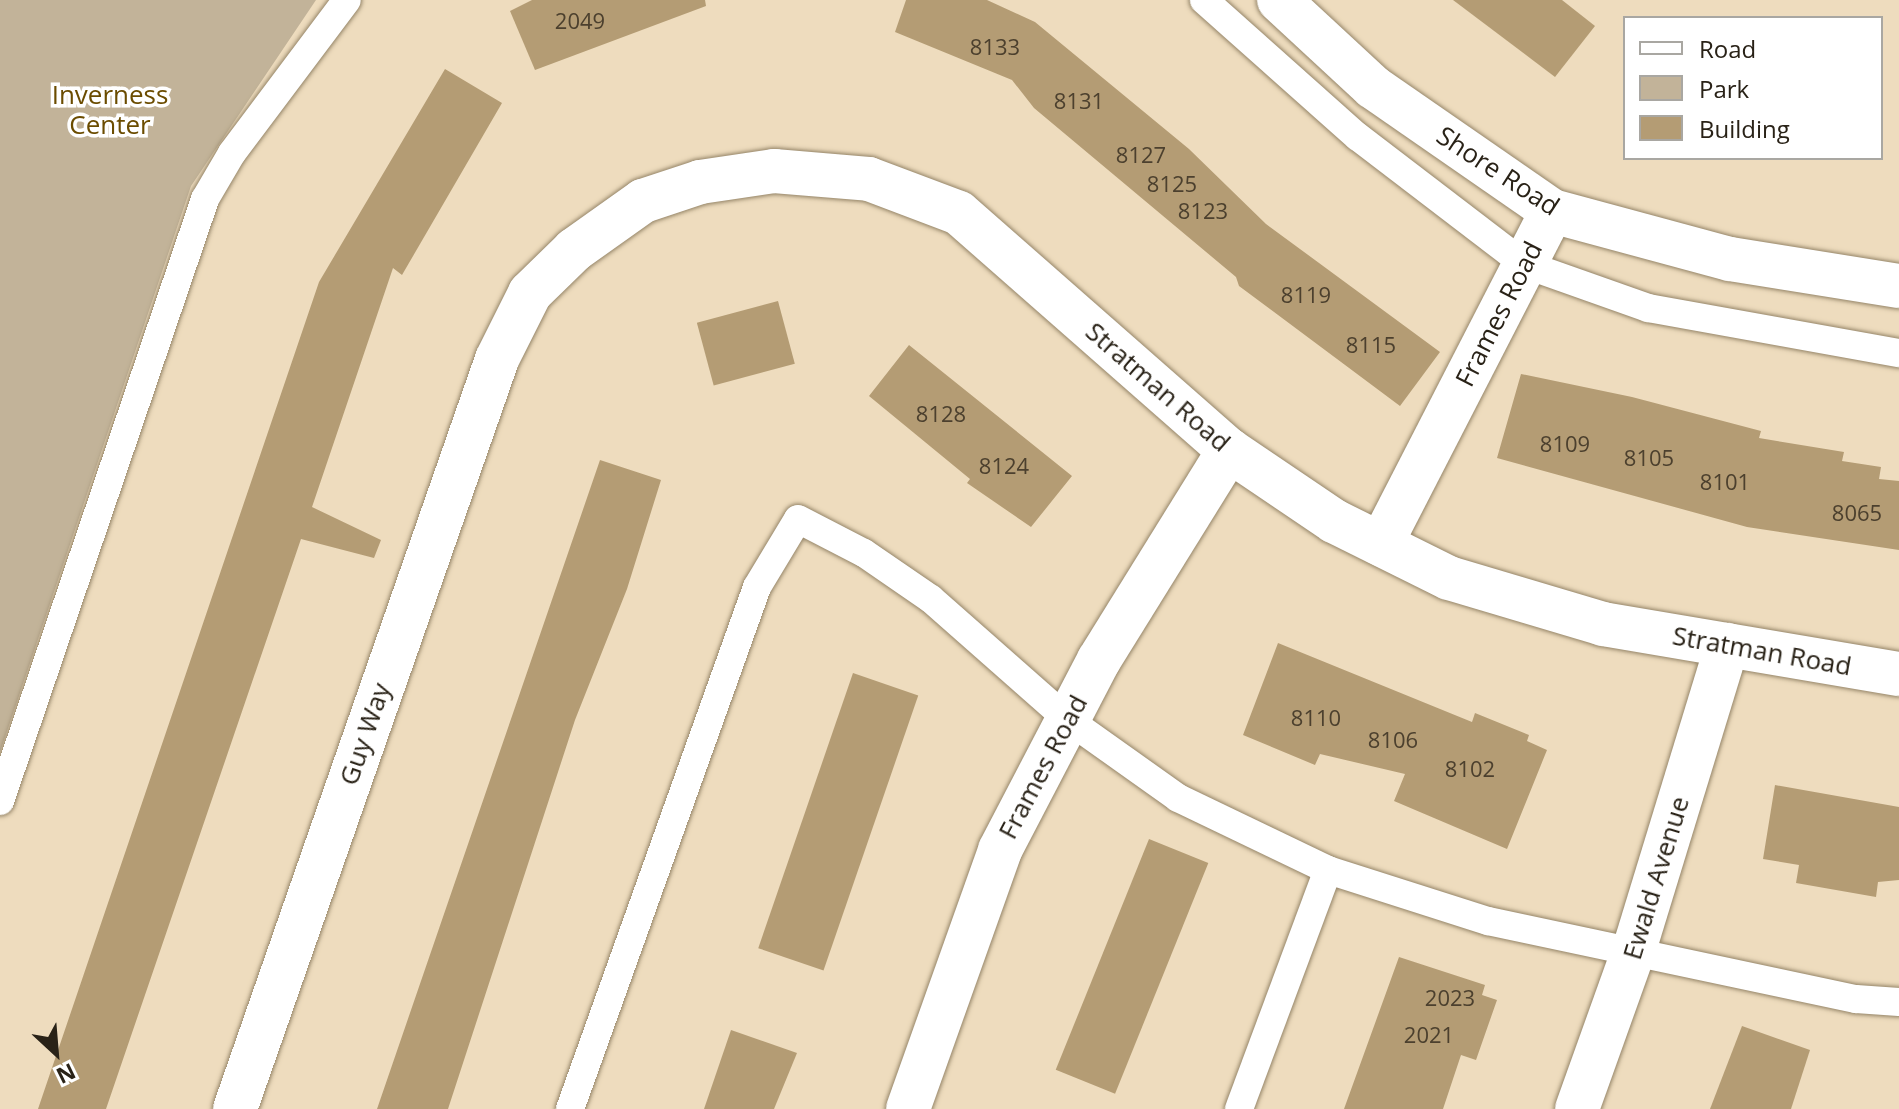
<!DOCTYPE html>
<style>
body{margin:0}
#map{position:relative;width:1899px;height:1109px;overflow:hidden;background:#eedcbe;font-family:"Open Sans",sans-serif}
div>[style]{position:absolute}
[style*='--x']{left:calc(var(--x)*1px);top:calc(var(--y)*1px);width:calc(var(--w)*1px);rotate:calc(var(--a)*1deg)}
.green>*{inset:0;background:#c2b399}
.building>*{inset:0;background:#b49c74;transform-origin:0 0}
.roads{filter:drop-shadow(0 0 2px #958568) drop-shadow(0 0 2px #958568)}
.lane>*{height:28px;margin:-14px;padding:0 14px;transform-origin:14px;border-radius:14px;background:#fff}
.street>*{height:44px;margin:-22px;padding:0 22px;transform-origin:22px;border-radius:22px;background:#fff}
span{translate:-50% -50%;white-space:nowrap;text-align:center;line-height:1.15;-webkit-text-stroke:7px #fff;paint-order:stroke}
.number-label{font-size:22px;color:#4c402e}
.number-label span{-webkit-text-stroke-width:0}
.park-label{font-size:26px;color:#6b4c00}
.street-label{font-size:26px;color:#292217}
.legend{position:absolute;left:1623px;top:16px;width:260px;height:144px;box-sizing:border-box;background:#fff;border:2px solid #a9a7a2;margin:0;padding:10px 14px;list-style:none;font-size:24px;color:#292217}
.legend li{display:flex;align-items:center;gap:16px;height:40px}
.legend b{width:40px;border:2px solid #a9a7a2}
.north{position:absolute;left:16px;top:1013px;width:80px;height:80px;-webkit-text-stroke:6px #fff;paint-order:stroke;rotate:154deg;font-size:22px;font-weight:700;line-height:32px;text-align:center;color:#292217}
.north::after{content:'';display:block;margin:auto;width:28px;height:36px;background:#292217;clip-path:polygon(50% 0,100% 100%,50% 72%,0 100%)}
</style>
<div id="map">
<div class="green">
<div style="clip-path:polygon(0 0,316px 0,191px 186px,0 752px)"></div>
</div>
<div class="building">
<div style="clip-path:polygon(532px 0,705px 0,706px 6px,535px 70px,510px 11px)"></div>
<div style="clip-path:polygon(906px 0,987px 0,1035px 22px,1189px 149px,1266px 224px,1440px 352px,1400px 406px,1239px 286px,1236px 277px,1034px 108px,1012px 80px,895px 32px)"></div>
<div style="clip-path:polygon(1453px 0,1562px 0,1595px 26px,1555px 77px)"></div>
<div style="clip-path:polygon(445px 69px,502px 103px,402px 275px,393px 268px,312px 507px,381px 540px,374px 558px,301px 539px,106px 1109px,38px 1109px,319px 282px)"></div>
<div style="left:778px;top:301px;width:65px;height:84px;rotate:75deg"></div>
<div style="clip-path:polygon(909px 345px,1072px 476px,1031px 527px,967px 483px,970px 479px,869px 396px)"></div>
<div style="clip-path:polygon(1521px 374px,1632px 397px,1761px 431px,1759px 438px,1844px 452px,1842px 461px,1881px 467px,1879px 479px,1899px 481px,1899px 550px,1747px 527px,1497px 458px)"></div>
<div style="clip-path:polygon(600px 460px,661px 480px,627px 589px,575px 720px,448px 1109px,377px 1109px)"></div>
<div style="clip-path:polygon(1278px 643px,1472px 722px,1475px 713px,1529px 735px,1527px 741px,1547px 750px,1507px 849px,1394px 801px,1405px 774px,1320px 754px,1315px 765px,1243px 735px)"></div>
<div style="left:853px;top:673px;width:69px;height:291px;rotate:19deg"></div>
<div style="clip-path:polygon(1775px 785px,1899px 807px,1899px 880px,1878px 882px,1876px 897px,1796px 883px,1799px 865px,1763px 859px)"></div>
<div style="left:1149px;top:839px;width:64px;height:249px;rotate:22deg"></div>
<div style="clip-path:polygon(1399px 957px,1485px 985px,1482px 995px,1497px 1000px,1476px 1060px,1461px 1055px,1443px 1109px,1344px 1109px)"></div>
<div style="clip-path:polygon(1742px 1026px,1810px 1050px,1791px 1109px,1710px 1109px)"></div>
<div style="clip-path:polygon(731px 1030px,797px 1053px,774px 1109px,704px 1109px)"></div>
</div>
<div class="roads">
<div class="lane">
<div style="--x:1204;--y:0;--w:206;--a:41.7"></div>
<div style="--x:1358;--y:137;--w:209;--a:37.4"></div>
<div style="--x:1524;--y:264;--w:132;--a:19.5"></div>
<div style="--x:1648;--y:308;--w:255;--a:10.2"></div>
<div style="--x:0;--y:801;--w:636;--a:-71.19"></div>
<div style="--x:205;--y:199;--w:53;--a:-59.6"></div>
<div style="--x:232;--y:153;--w:191;--a:-53.1"></div>
<div style="--x:570;--y:1109;--w:554;--a:-70.29"></div>
<div style="--x:757;--y:587;--w:79;--a:-58.9"></div>
<div style="--x:798;--y:519;--w:74;--a:27.3"></div>
<div style="--x:864;--y:553;--w:81;--a:34.5"></div>
<div style="--x:931;--y:599;--w:181;--a:41.4"></div>
<div style="--x:1067;--y:719;--w:136;--a:35.4"></div>
<div style="--x:1178;--y:798;--w:166;--a:25.6"></div>
<div style="--x:1328;--y:870;--w:168;--a:17.7"></div>
<div style="--x:1488;--y:921;--w:376;--a:12"></div>
<div style="--x:1856;--y:999;--w:43;--a:4"></div>
<div style="--x:1239;--y:1109;--w:255;--a:-69.6"></div>
</div>
<div class="street">
<div style="--x:1279;--y:0;--w:128;--a:42.8"></div>
<div style="--x:1373;--y:87;--w:218;--a:34.7"></div>
<div style="--x:1552;--y:211;--w:184;--a:15.1"></div>
<div style="--x:1730;--y:259;--w:171;--a:9.1"></div>
<div style="--x:1381;--y:544;--w:374;--a:-62.8"></div>
<div style="--x:235;--y:1109;--w:794;--a:-70.74"></div>
<div style="--x:497;--y:359;--w:74;--a:-63.4"></div>
<div style="--x:530;--y:293;--w:62;--a:-44.3"></div>
<div style="--x:574;--y:250;--w:85;--a:-35.4"></div>
<div style="--x:643;--y:201;--w:60;--a:-18.4"></div>
<div style="--x:700;--y:182;--w:75;--a:-8.5"></div>
<div style="--x:774;--y:171;--w:95;--a:4.8"></div>
<div style="--x:869;--y:179;--w:96;--a:20.7"></div>
<div style="--x:959;--y:213;--w:359;--a:41.3"></div>
<div style="--x:1229;--y:450;--w:127;--a:34.1"></div>
<div style="--x:1334;--y:521;--w:128;--a:26.4"></div>
<div style="--x:1449;--y:578;--w:161;--a:16.6"></div>
<div style="--x:1603;--y:624;--w:300;--a:9.6"></div>
<div style="--x:908;--y:1109;--w:275;--a:-70.4"></div>
<div style="--x:1000;--y:850;--w:214;--a:-62.5"></div>
<div style="--x:1099;--y:660;--w:247;--a:-58.2"></div>
<div style="--x:1577;--y:1109;--w:169;--a:-70.3"></div>
<div style="--x:1634;--y:950;--w:319;--a:-73"></div>
</div>
</div>
<div class="number-label">
<span style="left:580px;top:21px">2049</span>
<span style="left:995px;top:47px">8133</span>
<span style="left:1079px;top:101px">8131</span>
<span style="left:1141px;top:155px">8127</span>
<span style="left:1172px;top:184px">8125</span>
<span style="left:1203px;top:211px">8123</span>
<span style="left:1306px;top:295px">8119</span>
<span style="left:1371px;top:345px">8115</span>
<span style="left:941px;top:414px">8128</span>
<span style="left:1565px;top:444px">8109</span>
<span style="left:1649px;top:458px">8105</span>
<span style="left:1004px;top:466px">8124</span>
<span style="left:1725px;top:482px">8101</span>
<span style="left:1857px;top:513px">8065</span>
<span style="left:1316px;top:718px">8110</span>
<span style="left:1393px;top:740px">8106</span>
<span style="left:1470px;top:769px">8102</span>
<span style="left:1450px;top:998px">2023</span>
<span style="left:1429px;top:1035px">2021</span>
</div>
<div class="park-label">
<span style="left:110px;top:110px">Inverness<br>Center</span>
</div>
<div class="street-label">
<span style="left:1498px;top:171px;rotate:33deg">Shore Road</span>
<span style="left:1499px;top:314px;rotate:-63deg">Frames Road</span>
<span style="left:1158px;top:387px;rotate:41deg">Stratman Road</span>
<span style="left:1762px;top:651px;rotate:10deg">Stratman Road</span>
<span style="left:365px;top:734px;rotate:-71deg">Guy Way</span>
<span style="left:1043px;top:767px;rotate:-62deg">Frames Road</span>
<span style="left:1656px;top:878px;rotate:-73deg">Ewald Avenue</span>
</div>
<ul class="legend">
<li><b style="height:10px;background:#fff"></b>Road</li>
<li><b style="height:22px;background:#c2b399"></b>Park</li>
<li><b style="height:22px;background:#b49c74"></b>Building</li>
</ul>
<div class="north">N</div>
</div>
